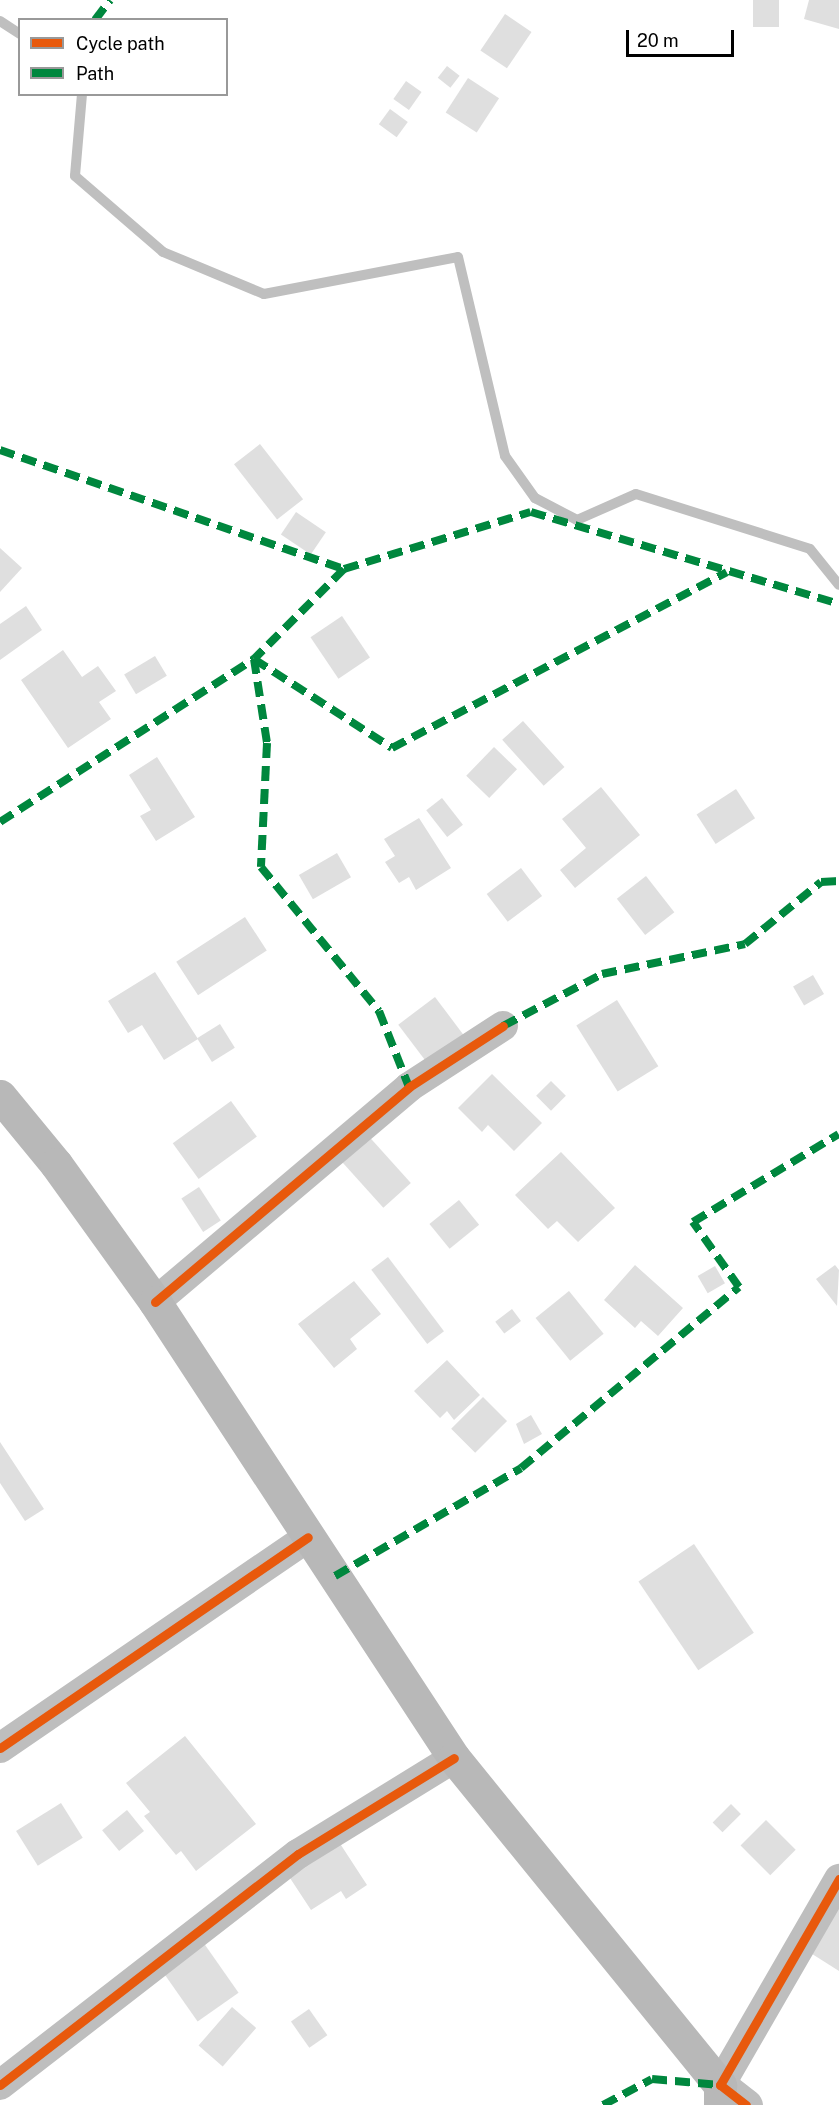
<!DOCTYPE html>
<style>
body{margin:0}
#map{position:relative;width:839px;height:2105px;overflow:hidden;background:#fff;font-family:"Public Sans",sans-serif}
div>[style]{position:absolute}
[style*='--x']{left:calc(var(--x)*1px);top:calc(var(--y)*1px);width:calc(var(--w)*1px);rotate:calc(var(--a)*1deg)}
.stream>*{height:10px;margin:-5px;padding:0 5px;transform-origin:5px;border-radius:5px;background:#bfbfbf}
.building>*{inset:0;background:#dfdfdf;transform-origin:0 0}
.minor>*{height:30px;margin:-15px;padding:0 15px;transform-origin:15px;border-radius:15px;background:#bebebe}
.tertiary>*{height:33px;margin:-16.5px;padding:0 16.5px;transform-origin:16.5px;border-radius:16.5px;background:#bebebe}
.secondary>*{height:33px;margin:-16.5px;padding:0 16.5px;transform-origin:16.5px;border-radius:16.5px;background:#b8b8b8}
.quiet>*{height:8px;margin-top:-4px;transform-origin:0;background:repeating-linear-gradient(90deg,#00873e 0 15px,transparent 0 23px)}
.cycleway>*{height:9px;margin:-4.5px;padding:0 4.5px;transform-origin:4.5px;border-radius:4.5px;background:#e8590c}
span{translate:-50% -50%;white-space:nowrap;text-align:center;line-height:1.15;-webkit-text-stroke:4.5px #fff;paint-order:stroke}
.legend{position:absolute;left:18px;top:18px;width:210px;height:78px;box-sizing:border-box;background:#fff;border:2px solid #999;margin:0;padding:8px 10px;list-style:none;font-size:18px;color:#000}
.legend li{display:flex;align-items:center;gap:12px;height:30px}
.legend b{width:30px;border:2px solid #999}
.scale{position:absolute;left:626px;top:30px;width:108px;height:27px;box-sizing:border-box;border:3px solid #000;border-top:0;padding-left:8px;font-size:18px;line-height:21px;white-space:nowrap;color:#000;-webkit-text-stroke:4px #fff;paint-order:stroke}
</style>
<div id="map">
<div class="stream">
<div style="--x:0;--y:21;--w:24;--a:33"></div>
<div style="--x:82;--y:94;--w:82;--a:94.9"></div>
<div style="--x:75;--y:176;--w:116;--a:40.8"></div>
<div style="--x:163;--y:252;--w:109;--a:22.6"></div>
<div style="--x:264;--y:294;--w:197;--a:-10.8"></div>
<div style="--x:458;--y:257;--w:204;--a:76.7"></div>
<div style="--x:505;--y:456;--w:52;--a:54.5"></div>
<div style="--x:535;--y:498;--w:47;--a:27.6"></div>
<div style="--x:577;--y:520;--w:64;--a:-23.8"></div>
<div style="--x:636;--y:494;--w:182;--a:17.5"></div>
<div style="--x:810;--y:549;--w:46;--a:51.1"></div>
</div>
<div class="building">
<div style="left:753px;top:0;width:26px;height:27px"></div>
<div style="clip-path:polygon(809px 0,839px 0,839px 29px,804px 19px)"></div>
<div style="left:505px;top:14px;width:32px;height:44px;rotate:34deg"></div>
<div style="left:447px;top:66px;width:16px;height:15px;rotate:38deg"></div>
<div style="left:468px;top:78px;width:37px;height:41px;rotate:33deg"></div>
<div style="left:406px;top:81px;width:19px;height:22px;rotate:35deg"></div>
<div style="left:390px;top:109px;width:22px;height:19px;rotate:36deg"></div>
<div style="left:260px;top:444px;width:70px;height:33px;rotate:52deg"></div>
<div style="left:296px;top:512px;width:36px;height:27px;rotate:34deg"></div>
<div style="clip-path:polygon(0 548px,22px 568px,0 592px)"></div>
<div style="clip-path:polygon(26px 606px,42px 630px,0 660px,0 624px)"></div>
<div style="left:342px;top:616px;width:50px;height:38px;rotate:56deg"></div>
<div style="clip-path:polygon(63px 650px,82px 677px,98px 666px,116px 691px,99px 702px,111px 719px,68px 748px,21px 680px)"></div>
<div style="left:155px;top:656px;width:23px;height:36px;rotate:59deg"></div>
<div style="left:523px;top:721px;width:62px;height:28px;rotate:48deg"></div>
<div style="left:494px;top:747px;width:32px;height:40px;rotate:44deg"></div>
<div style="clip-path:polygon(157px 757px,195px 817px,156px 841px,140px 816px,151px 810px,129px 775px)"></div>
<div style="clip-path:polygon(601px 787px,640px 835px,575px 888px,560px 870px,586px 848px,562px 819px)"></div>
<div style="left:736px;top:789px;width:35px;height:47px;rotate:57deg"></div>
<div style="left:442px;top:798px;width:34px;height:20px;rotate:52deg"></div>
<div style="clip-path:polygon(419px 818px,451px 868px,416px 890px,409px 877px,399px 883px,385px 862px,395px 856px,384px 839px)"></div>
<div style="left:337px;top:853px;width:28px;height:44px;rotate:60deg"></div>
<div style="left:521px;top:868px;width:35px;height:43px;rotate:53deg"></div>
<div style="left:646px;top:876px;width:46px;height:37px;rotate:52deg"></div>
<div style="left:245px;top:917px;width:40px;height:82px;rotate:57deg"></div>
<div style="clip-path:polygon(155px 972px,198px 1039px,164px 1060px,142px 1025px,128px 1033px,108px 1001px)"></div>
<div style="left:813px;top:975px;width:22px;height:23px;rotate:60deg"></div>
<div style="left:435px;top:997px;width:50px;height:46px;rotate:53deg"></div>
<div style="left:617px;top:1000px;width:78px;height:48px;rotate:58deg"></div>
<div style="left:220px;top:1024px;width:28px;height:27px;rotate:58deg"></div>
<div style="clip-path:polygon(492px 1074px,542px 1123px,514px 1151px,488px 1125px,482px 1132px,458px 1108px)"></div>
<div style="left:551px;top:1081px;width:21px;height:21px;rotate:45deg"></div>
<div style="left:231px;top:1101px;width:44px;height:72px;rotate:54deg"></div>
<div style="left:364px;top:1131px;width:70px;height:37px;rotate:48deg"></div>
<div style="clip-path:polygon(561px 1152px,615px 1208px,578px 1242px,557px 1221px,548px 1229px,515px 1195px)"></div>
<div style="left:199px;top:1187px;width:40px;height:21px;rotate:57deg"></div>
<div style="left:459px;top:1200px;width:32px;height:38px;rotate:51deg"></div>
<div style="left:388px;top:1257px;width:93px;height:21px;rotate:53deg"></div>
<div style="clip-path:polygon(635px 1265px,683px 1308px,658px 1336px,641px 1321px,635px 1328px,604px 1300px)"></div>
<div style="clip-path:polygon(835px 1265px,839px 1270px,837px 1306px,816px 1279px)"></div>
<div style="left:715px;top:1266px;width:20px;height:20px;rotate:60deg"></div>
<div style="clip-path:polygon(354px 1281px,381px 1314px,350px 1339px,357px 1349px,334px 1368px,298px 1324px)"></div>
<div style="left:569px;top:1291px;width:55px;height:43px;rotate:51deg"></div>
<div style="left:512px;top:1309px;width:15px;height:21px;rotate:53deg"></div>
<div style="clip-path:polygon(447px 1360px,480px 1395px,454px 1420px,447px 1411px,440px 1418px,414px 1391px)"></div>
<div style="left:483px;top:1397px;width:34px;height:45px;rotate:45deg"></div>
<div style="clip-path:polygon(531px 1415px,542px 1434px,524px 1444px,516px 1424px)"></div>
<div style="clip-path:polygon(0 1442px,44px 1509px,25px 1521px,0 1483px)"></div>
<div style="left:694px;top:1544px;width:107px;height:67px;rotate:56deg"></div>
<div style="clip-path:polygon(185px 1736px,256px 1824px,196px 1871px,181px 1851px,176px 1855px,144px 1816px,150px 1812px,126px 1783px)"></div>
<div style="left:61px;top:1803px;width:41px;height:53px;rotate:58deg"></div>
<div style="left:731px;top:1804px;width:14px;height:26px;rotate:45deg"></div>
<div style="left:127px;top:1810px;width:27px;height:32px;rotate:51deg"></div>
<div style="left:766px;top:1820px;width:42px;height:36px;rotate:45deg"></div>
<div style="clip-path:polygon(339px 1842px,367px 1885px,346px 1899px,341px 1891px,311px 1910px,288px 1875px)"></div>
<div style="clip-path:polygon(839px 1905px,839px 1971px,809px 1952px)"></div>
<div style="left:203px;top:1942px;width:62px;height:50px;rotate:55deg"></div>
<div style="left:232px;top:2007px;width:32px;height:51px;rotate:41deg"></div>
<div style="left:309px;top:2009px;width:32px;height:22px;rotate:55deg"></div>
</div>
<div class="minor">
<div style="--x:155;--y:1302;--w:333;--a:-40.2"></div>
<div style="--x:409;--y:1087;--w:112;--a:-33"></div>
<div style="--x:0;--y:1748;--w:373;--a:-34.4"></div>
<div style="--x:0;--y:2085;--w:377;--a:-37.8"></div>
<div style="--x:298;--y:1854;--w:183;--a:-31.6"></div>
<div style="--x:720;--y:2085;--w:238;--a:-60"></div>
</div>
<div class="tertiary">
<div style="--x:720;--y:2085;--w:33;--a:38"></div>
</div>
<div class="secondary">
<div style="--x:0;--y:1096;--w:88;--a:50.5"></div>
<div style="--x:56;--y:1164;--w:170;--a:54.3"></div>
<div style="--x:155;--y:1302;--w:545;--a:56.75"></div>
<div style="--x:454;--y:1758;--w:422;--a:50.9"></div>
<div style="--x:720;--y:2085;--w:20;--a:90"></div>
</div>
<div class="quiet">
<div style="--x:95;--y:20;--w:25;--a:-53"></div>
<div style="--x:0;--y:450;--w:364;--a:19.1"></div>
<div style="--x:344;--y:569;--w:195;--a:-17"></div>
<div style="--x:531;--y:512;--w:321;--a:16.6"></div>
<div style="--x:344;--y:569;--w:127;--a:135"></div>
<div style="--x:254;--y:659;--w:85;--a:81.2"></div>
<div style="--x:267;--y:743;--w:124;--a:92.8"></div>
<div style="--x:261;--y:867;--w:186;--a:50.7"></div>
<div style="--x:379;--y:1011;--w:82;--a:68.5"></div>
<div style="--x:0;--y:822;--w:302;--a:-32.7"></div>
<div style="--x:254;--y:659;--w:164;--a:32.8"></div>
<div style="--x:392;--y:748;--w:378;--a:-27.7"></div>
<div style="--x:503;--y:1026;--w:112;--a:-27.7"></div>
<div style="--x:602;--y:974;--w:146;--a:-11.8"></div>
<div style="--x:745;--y:944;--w:98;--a:-39.2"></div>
<div style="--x:821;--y:882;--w:18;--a:-3"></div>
<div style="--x:335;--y:1576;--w:215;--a:-30.1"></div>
<div style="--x:521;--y:1468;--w:283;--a:-39.7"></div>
<div style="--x:739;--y:1287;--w:80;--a:-125.3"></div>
<div style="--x:693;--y:1222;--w:170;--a:-31.1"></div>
<div style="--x:603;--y:2105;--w:55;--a:-28"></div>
<div style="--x:652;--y:2079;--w:68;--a:5"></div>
</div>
<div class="cycleway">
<div style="--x:155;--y:1302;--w:333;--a:-40.2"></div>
<div style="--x:409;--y:1087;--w:112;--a:-33"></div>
<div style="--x:0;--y:1748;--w:373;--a:-34.4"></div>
<div style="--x:0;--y:2085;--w:377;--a:-37.8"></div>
<div style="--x:298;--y:1854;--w:183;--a:-31.6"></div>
<div style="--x:746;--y:2105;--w:33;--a:-142"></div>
<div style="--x:720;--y:2085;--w:238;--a:-60"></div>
</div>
<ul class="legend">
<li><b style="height:8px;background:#e8590c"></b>Cycle path</li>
<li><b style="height:8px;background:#00873e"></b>Path</li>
</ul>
<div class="scale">20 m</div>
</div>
